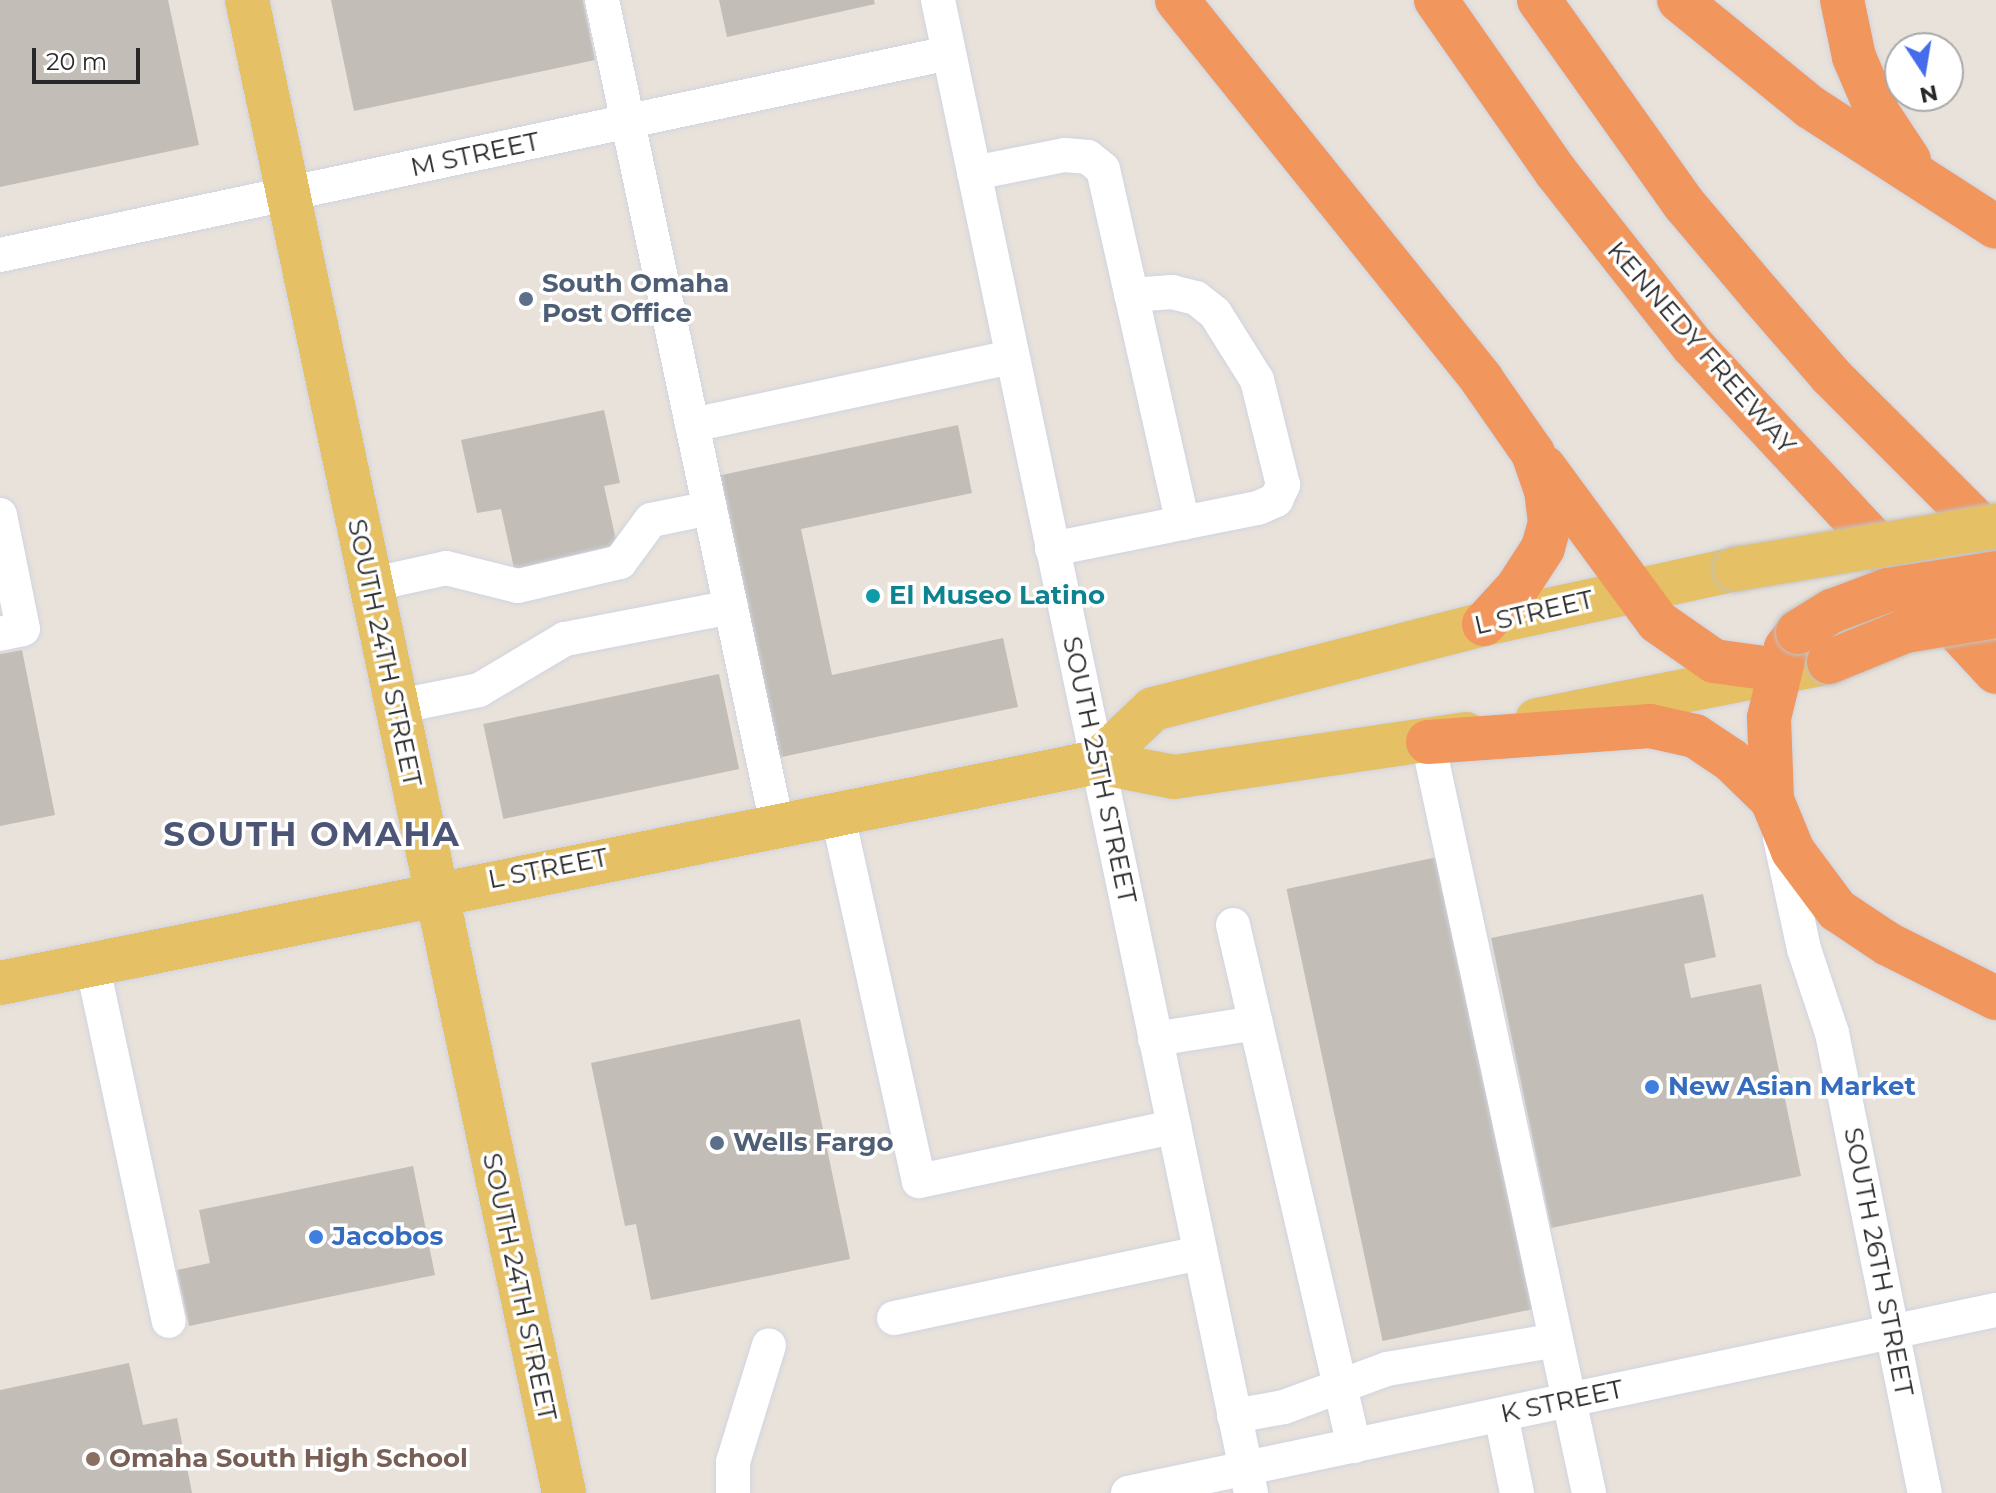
<!DOCTYPE html>
<style>
body{margin:0}
#map{position:relative;width:1996px;height:1493px;overflow:hidden;background:#e9e2da;font-family:Montserrat,sans-serif}
div>[style]{position:absolute}
[style*='--x']{left:calc(var(--x)*1px);top:calc(var(--y)*1px);width:calc(var(--w)*1px);rotate:calc(var(--a)*1deg)}
.building>*{inset:0;background:#c2bdb6;transform-origin:0 0}
.roads{filter:drop-shadow(0 0 2px #d0d4e0) drop-shadow(0 0 2px #d0d4e0)}
.minor>*{height:34px;margin:-17px;padding:0 17px;transform-origin:17px;border-radius:17px;background:#fff}
.major>*{height:44px;margin:-22px;padding:0 22px;transform-origin:22px;border-radius:22px;background:#e5c064}
.highway>*{height:44px;margin:-22px;padding:0 22px;transform-origin:22px;border-radius:22px;background:#f1965d}
.bridges{filter:drop-shadow(0 0 2px #c3c3c3) drop-shadow(0 0 2px #c3c3c3)}
.major-bridge>*{height:44px;margin:-22px;padding:0 22px;transform-origin:22px;border-radius:22px;background:#e5c064}
.highway-bridge>*{height:44px;margin:-22px;padding:0 22px;transform-origin:22px;border-radius:22px;background:#f1965d}
.dots>*{width:22px;height:22px;translate:-50% -50%;box-sizing:border-box;border:4px solid #fff;border-radius:50%}
span{translate:-50% -50%;white-space:nowrap;text-align:center;line-height:1.15;-webkit-text-stroke:7px #fff;paint-order:stroke}
.street-label{font-size:26px;color:#282828}
.service-label{font-size:26px;color:#4e5e75;font-weight:700}
.left{translate:0 -50%;text-align:left}
.culture-label{font-size:26px;color:#0d838f;font-weight:700}
.shop-label{font-size:26px;color:#366cbe;font-weight:700}
.education-label{font-size:26px;color:#785e54;font-weight:700}
.district-label{font-size:34px;color:#4c5575;font-weight:700;letter-spacing:2px}
.north{position:absolute;left:1884px;top:32px;width:80px;height:80px;box-sizing:border-box;background:#fff;border:2px solid #a9a9a9;border-radius:50%;rotate:168deg;font-size:22px;font-weight:700;line-height:32px;text-align:center;color:#282828}
.north::after{content:'';display:block;margin:auto;width:28px;height:36px;background:#456deb;clip-path:polygon(50% 0,100% 100%,50% 72%,0 100%)}
.scale{position:absolute;left:32px;top:48px;width:108px;height:36px;box-sizing:border-box;border:4px solid #282828;border-top:0;padding-left:10px;font-size:24px;line-height:28px;white-space:nowrap;color:#282828;-webkit-text-stroke:6px #fff;paint-order:stroke}
</style>
<div id="map">
<div class="building">
<div style="clip-path:polygon(0 0,168px 0,199px 145px,0 187px)"></div>
<div style="clip-path:polygon(331px 0,583px 0,595px 60px,354px 111px)"></div>
<div style="clip-path:polygon(719px 0,874px 0,875px 4px,727px 37px)"></div>
<div style="clip-path:polygon(604px 410px,620px 483px,604px 486px,618px 549px,515px 573px,501px 509px,477px 513px,461px 440px)"></div>
<div style="clip-path:polygon(958px 425px,972px 493px,801px 529px,832px 675px,1003px 638px,1018px 707px,777px 758px,717px 476px)"></div>
<div style="clip-path:polygon(22px 650px,55px 815px,0 826px,0 654px)"></div>
<div style="left:719px;top:674px;width:97px;height:241px;rotate:78deg"></div>
<div style="left:1442px;top:856px;width:462px;height:159px;rotate:78deg"></div>
<div style="clip-path:polygon(1703px 894px,1716px 957px,1684px 964px,1691px 998px,1761px 984px,1801px 1176px,1551px 1228px,1491px 938px)"></div>
<div style="clip-path:polygon(800px 1019px,850px 1259px,651px 1300px,636px 1224px,625px 1226px,591px 1063px)"></div>
<div style="clip-path:polygon(413px 1166px,435px 1275px,189px 1326px,177px 1270px,210px 1263px,199px 1210px)"></div>
<div style="clip-path:polygon(129px 1363px,143px 1425px,177px 1418px,192px 1493px,0 1493px,0 1390px)"></div>
</div>
<div class="roads">
<div class="minor">
<div style="--x:602;--y:0;--w:843;--a:78.02"></div>
<div style="--x:938;--y:0;--w:1525;--a:78.16"></div>
<div style="--x:974;--y:173;--w:93;--a:-11.2"></div>
<div style="--x:1065;--y:155;--w:23;--a:5"></div>
<div style="--x:1088;--y:157;--w:19;--a:39"></div>
<div style="--x:1103;--y:169;--w:363;--a:77.3"></div>
<div style="--x:0;--y:255;--w:970;--a:-12.02"></div>
<div style="--x:692;--y:425;--w:327;--a:-12"></div>
<div style="--x:0;--y:515;--w:116;--a:78.6"></div>
<div style="--x:23;--y:629;--w:24;--a:168"></div>
<div style="--x:1052;--y:549;--w:210;--a:-11.3"></div>
<div style="--x:1258;--y:508;--w:20;--a:-24"></div>
<div style="--x:1276;--y:500;--w:17;--a:-65"></div>
<div style="--x:1283;--y:485;--w:108;--a:-103.9"></div>
<div style="--x:1257;--y:380;--w:79;--a:-122.1"></div>
<div style="--x:1215;--y:313;--w:24;--a:-142"></div>
<div style="--x:1196;--y:298;--w:25;--a:-166"></div>
<div style="--x:1172;--y:292;--w:41;--a:175.8"></div>
<div style="--x:369;--y:585;--w:79;--a:-12.4"></div>
<div style="--x:446;--y:568;--w:74;--a:14"></div>
<div style="--x:518;--y:586;--w:105;--a:-13.2"></div>
<div style="--x:620;--y:562;--w:52;--a:-53.6"></div>
<div style="--x:651;--y:520;--w:60;--a:-11.5"></div>
<div style="--x:395;--y:707;--w:86;--a:-11.4"></div>
<div style="--x:479;--y:690;--w:100;--a:-30.7"></div>
<div style="--x:565;--y:639;--w:169;--a:-10.9"></div>
<div style="--x:1428;--y:742;--w:768;--a:77.9"></div>
<div style="--x:837;--y:812;--w:378;--a:77.5"></div>
<div style="--x:919;--y:1181;--w:261;--a:-12"></div>
<div style="--x:1780;--y:838;--w:114;--a:77.8"></div>
<div style="--x:1804;--y:949;--w:89;--a:71.6"></div>
<div style="--x:1832;--y:1033;--w:469;--a:78.6"></div>
<div style="--x:1233;--y:925;--w:535;--a:76.93"></div>
<div style="--x:92;--y:963;--w:366;--a:77.9"></div>
<div style="--x:1155;--y:1039;--w:102;--a:-9"></div>
<div style="--x:894;--y:1318;--w:313;--a:-12"></div>
<div style="--x:1501;--y:1415;--w:80;--a:78.4"></div>
<div style="--x:1234;--y:1416;--w:51;--a:-10.2"></div>
<div style="--x:1284;--y:1407;--w:110;--a:-20.3"></div>
<div style="--x:1387;--y:1369;--w:171;--a:-9.7"></div>
<div style="--x:733;--y:1493;--w:31;--a:-90"></div>
<div style="--x:733;--y:1462;--w:122;--a:-72.9"></div>
<div style="--x:1128;--y:1493;--w:887;--a:-11.91"></div>
</div>
<div class="major">
<div style="--x:247;--y:0;--w:1526;--a:78.01"></div>
<div style="--x:1537;--y:720;--w:298;--a:-11.2"></div>
<div style="--x:1097;--y:762;--w:77;--a:-43.4"></div>
<div style="--x:1153;--y:709;--w:342;--a:-14.4"></div>
<div style="--x:1484;--y:624;--w:258;--a:-12.3"></div>
<div style="--x:0;--y:983;--w:1119;--a:-11.39"></div>
<div style="--x:1097;--y:762;--w:78;--a:11"></div>
<div style="--x:1174;--y:777;--w:295;--a:-8.4"></div>
</div>
<div class="highway">
<div style="--x:1177;--y:0;--w:487;--a:51.2"></div>
<div style="--x:1482;--y:380;--w:89;--a:55.1"></div>
<div style="--x:1533;--y:453;--w:39;--a:71"></div>
<div style="--x:1546;--y:490;--w:33;--a:83"></div>
<div style="--x:1550;--y:523;--w:26;--a:106"></div>
<div style="--x:1543;--y:548;--w:48;--a:123"></div>
<div style="--x:1517;--y:588;--w:49;--a:132.5"></div>
<div style="--x:1436;--y:0;--w:210;--a:55.1"></div>
<div style="--x:1556;--y:172;--w:221;--a:51.8"></div>
<div style="--x:1693;--y:346;--w:445;--a:47.1"></div>
<div style="--x:1539;--y:0;--w:250;--a:54.6"></div>
<div style="--x:1684;--y:204;--w:118;--a:49.8"></div>
<div style="--x:1760;--y:294;--w:108;--a:49.1"></div>
<div style="--x:1831;--y:376;--w:233;--a:45"></div>
<div style="--x:1679;--y:0;--w:169;--a:39.2"></div>
<div style="--x:1810;--y:107;--w:221;--a:32.8"></div>
<div style="--x:1842;--y:0;--w:58;--a:78.1"></div>
<div style="--x:1854;--y:57;--w:61;--a:66.8"></div>
<div style="--x:1878;--y:113;--w:56;--a:56.6"></div>
<div style="--x:1544;--y:467;--w:192;--a:53.7"></div>
<div style="--x:1658;--y:622;--w:68;--a:34.9"></div>
<div style="--x:1714;--y:661;--w:65;--a:8"></div>
<div style="--x:1798;--y:632;--w:20;--a:127"></div>
<div style="--x:1786;--y:648;--w:72;--a:103.7"></div>
<div style="--x:1769;--y:718;--w:82;--a:87.9"></div>
<div style="--x:1772;--y:800;--w:55;--a:67.6"></div>
<div style="--x:1793;--y:851;--w:74;--a:53.3"></div>
<div style="--x:1837;--y:910;--w:61;--a:33.7"></div>
<div style="--x:1888;--y:944;--w:121;--a:26.6"></div>
<div style="--x:1428;--y:742;--w:223;--a:-4.1"></div>
<div style="--x:1650;--y:726;--w:46;--a:12.5"></div>
<div style="--x:1695;--y:736;--w:43;--a:33.7"></div>
<div style="--x:1731;--y:760;--w:57;--a:44.3"></div>
</div>
</div>
<div class="bridges">
<div class="major-bridge">
<div style="--x:1736;--y:569;--w:264;--a:-9.4"></div>
</div>
<div class="highway-bridge">
<div style="--x:1798;--y:632;--w:40;--a:-32"></div>
<div style="--x:1832;--y:611;--w:60;--a:-20.6"></div>
<div style="--x:1888;--y:590;--w:109;--a:-8.9"></div>
<div style="--x:1829;--y:662;--w:82;--a:-22.2"></div>
<div style="--x:1905;--y:631;--w:92;--a:-9.4"></div>
</div>
</div>
<div class="dots">
<div style="left:526px;top:299px;background:#5c6f8a"></div>
<div style="left:873px;top:596px;background:#0f9aa8"></div>
<div style="left:1652px;top:1087px;background:#3f7fe0"></div>
<div style="left:717px;top:1143px;background:#5c6f8a"></div>
<div style="left:316px;top:1237px;background:#3f7fe0"></div>
<div style="left:93px;top:1459px;background:#8d6e63"></div>
</div>
<div class="street-label">
<span style="left:475px;top:155px;rotate:-12deg">M STREET</span>
<span style="left:1701px;top:348px;rotate:49deg">KENNEDY FREEWAY</span>
<span style="left:1534px;top:613px;rotate:-13deg">L STREET</span>
<span style="left:384px;top:653px;rotate:78deg">SOUTH 24TH STREET</span>
<span style="left:1099px;top:770px;rotate:78deg">SOUTH 25TH STREET</span>
<span style="left:548px;top:869px;rotate:-11deg">L STREET</span>
<span style="left:1878px;top:1262px;rotate:79deg">SOUTH 26TH STREET</span>
<span style="left:519px;top:1287px;rotate:78deg">SOUTH 24TH STREET</span>
<span style="left:1562px;top:1402px;rotate:-12deg">K STREET</span>
</div>
<div class="service-label">
<span class="left" style="left:542px;top:299px">South Omaha<br>Post Office</span>
<span class="left" style="left:733px;top:1143px">Wells Fargo</span>
</div>
<div class="culture-label">
<span class="left" style="left:889px;top:596px">El Museo Latino</span>
</div>
<div class="shop-label">
<span class="left" style="left:1668px;top:1087px">New Asian Market</span>
<span class="left" style="left:332px;top:1237px">Jacobos</span>
</div>
<div class="education-label">
<span class="left" style="left:109px;top:1459px">Omaha South High School</span>
</div>
<div class="district-label">
<span style="left:312px;top:835px">SOUTH OMAHA</span>
</div>
<div class="north">N</div>
<div class="scale">20 m</div>
</div>
